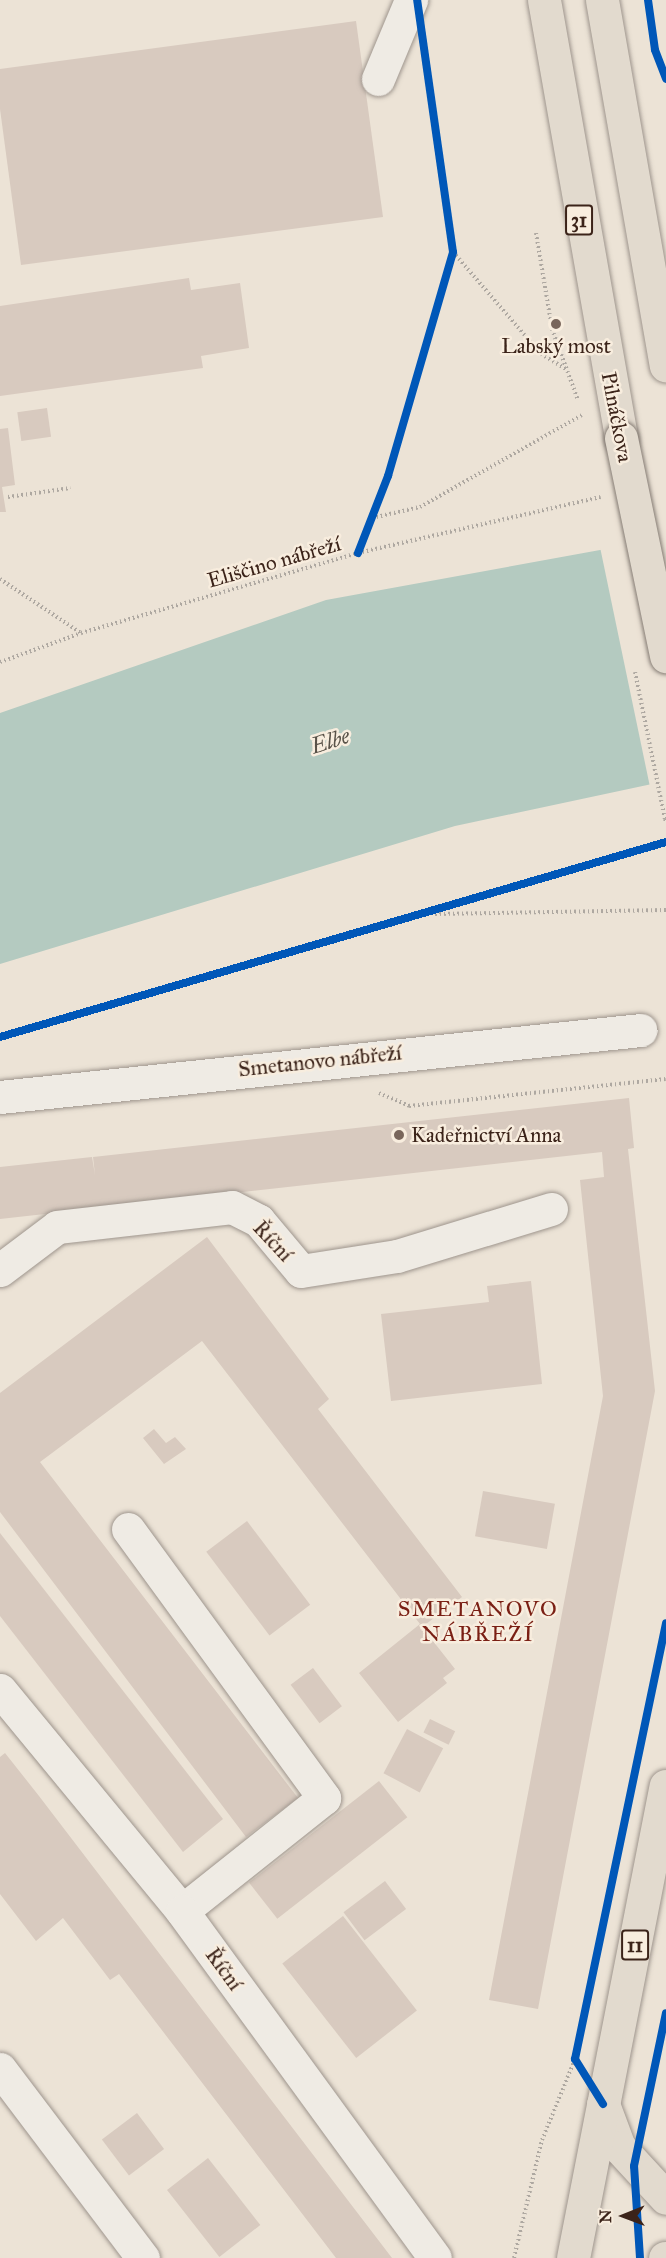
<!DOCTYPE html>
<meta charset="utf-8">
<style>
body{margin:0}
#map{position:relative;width:666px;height:2258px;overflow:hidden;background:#ece3d6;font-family:"IM FELL Great Primer",serif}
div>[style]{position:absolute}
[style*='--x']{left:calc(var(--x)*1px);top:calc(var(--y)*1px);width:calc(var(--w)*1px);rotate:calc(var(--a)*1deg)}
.water>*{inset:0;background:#b4cac0}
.pier>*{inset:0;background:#ece3d6}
.building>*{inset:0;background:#d8cabf;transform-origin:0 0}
.path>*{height:4px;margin-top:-2px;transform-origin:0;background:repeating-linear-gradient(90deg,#aea8a1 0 1.5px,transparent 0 4.5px)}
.roads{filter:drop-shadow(0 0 2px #9e958d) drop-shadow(0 0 2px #9e958d)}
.minor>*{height:33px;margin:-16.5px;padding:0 16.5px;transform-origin:16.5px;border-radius:16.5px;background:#efebe4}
.major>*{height:33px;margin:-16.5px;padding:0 16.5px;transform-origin:16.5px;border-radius:16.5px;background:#e2dace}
.path-bridge>*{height:4px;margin-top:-2px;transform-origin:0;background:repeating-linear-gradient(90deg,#aea8a1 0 1.5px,transparent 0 4.5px)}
.bridges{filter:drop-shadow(0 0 2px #857c74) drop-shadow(0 0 2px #857c74)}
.major-bridge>*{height:33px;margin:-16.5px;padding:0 16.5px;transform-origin:16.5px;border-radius:16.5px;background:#e2dace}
.cycleway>*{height:8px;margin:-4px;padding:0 4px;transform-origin:4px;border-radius:4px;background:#0057b8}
.dots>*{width:16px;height:16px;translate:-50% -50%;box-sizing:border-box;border:3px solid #f8edde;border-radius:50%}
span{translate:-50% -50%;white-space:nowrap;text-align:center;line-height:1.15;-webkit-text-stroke:5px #f8edde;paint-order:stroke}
.shield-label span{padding:2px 4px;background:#f8edde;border:2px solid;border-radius:4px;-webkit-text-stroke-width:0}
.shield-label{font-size:20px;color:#3b2319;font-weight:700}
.poi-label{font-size:21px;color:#3b2319}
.left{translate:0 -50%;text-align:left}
.street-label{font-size:21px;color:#3b2319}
.water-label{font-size:22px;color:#585248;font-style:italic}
.neighbourhood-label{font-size:22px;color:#7a1f14;letter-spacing:1.5px}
.north{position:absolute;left:594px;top:2186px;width:60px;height:60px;-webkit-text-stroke:4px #f8edde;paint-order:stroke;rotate:269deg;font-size:16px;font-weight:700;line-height:24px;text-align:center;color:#3b2319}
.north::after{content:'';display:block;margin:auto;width:21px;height:27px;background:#3b2319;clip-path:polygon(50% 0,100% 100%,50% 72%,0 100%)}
</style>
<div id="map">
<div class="water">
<div style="clip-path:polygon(666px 538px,666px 781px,455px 826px,0 964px,0 713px,326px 600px)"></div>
</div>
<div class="pier">
<div style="clip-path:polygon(666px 535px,666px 784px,650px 787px,600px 547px)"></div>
</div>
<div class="building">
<div style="clip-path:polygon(356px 21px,383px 217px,21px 265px,0 109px,0 69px)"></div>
<div style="clip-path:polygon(189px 278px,191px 290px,240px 283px,249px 348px,201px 356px,203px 368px,0 396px,0 306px)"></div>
<div style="left:47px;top:408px;width:29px;height:30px;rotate:82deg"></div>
<div style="clip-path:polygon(8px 428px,15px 485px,2px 487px,6px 512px,0 512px,0 429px)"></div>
<div style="clip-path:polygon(629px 1098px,634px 1148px,628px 1149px,655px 1391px,538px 2009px,489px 2000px,603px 1396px,580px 1180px,604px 1177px,602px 1152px,0 1219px,0 1167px,92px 1157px,95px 1175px,93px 1157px)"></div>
<div style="clip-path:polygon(207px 1237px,329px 1399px,318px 1409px,462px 1597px,422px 1627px,455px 1669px,443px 1678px,447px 1683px,398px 1722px,359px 1673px,420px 1624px,202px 1341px,40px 1462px,298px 1798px,246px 1837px,0 1512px,0 1393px)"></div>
<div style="clip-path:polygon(531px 1281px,542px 1384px,391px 1401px,381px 1314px,489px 1302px,487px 1286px)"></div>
<div style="clip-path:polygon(154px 1429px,166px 1443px,175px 1437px,186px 1449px,164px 1464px,143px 1438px)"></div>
<div style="left:483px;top:1491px;width:73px;height:46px;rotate:10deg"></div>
<div style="left:247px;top:1521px;width:105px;height:51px;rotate:53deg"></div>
<div style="clip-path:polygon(0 1533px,223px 1819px,183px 1852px,0 1616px)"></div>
<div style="left:313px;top:1668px;width:48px;height:28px;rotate:53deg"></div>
<div style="left:430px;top:1719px;width:28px;height:15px;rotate:26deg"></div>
<div style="left:407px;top:1729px;width:41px;height:50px;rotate:28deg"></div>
<div style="clip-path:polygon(5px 1753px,39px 1796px,392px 2258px,336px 2258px,119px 1974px,110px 1980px,63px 1918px,36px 1941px,0 1894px,0 1757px)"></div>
<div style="left:379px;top:1781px;width:46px;height:165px;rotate:52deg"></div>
<div style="left:385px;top:1881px;width:35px;height:52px;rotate:53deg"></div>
<div style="left:343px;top:1916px;width:120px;height:77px;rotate:52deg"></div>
<div style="left:137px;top:2113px;width:45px;height:44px;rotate:53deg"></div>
<div style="left:208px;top:2158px;width:85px;height:52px;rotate:52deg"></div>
</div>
<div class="path">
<div style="--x:665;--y:77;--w:1;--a:-45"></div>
<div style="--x:536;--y:233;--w:97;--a:80.5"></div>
<div style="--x:552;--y:329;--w:76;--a:69.9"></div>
<div style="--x:453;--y:252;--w:135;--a:49.2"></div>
<div style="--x:541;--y:354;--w:31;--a:31"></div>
<div style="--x:8;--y:497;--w:63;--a:-8.3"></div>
<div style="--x:372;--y:518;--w:49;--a:-12.9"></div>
<div style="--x:420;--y:507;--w:186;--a:-29.6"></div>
<div style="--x:0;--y:579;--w:97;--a:33.7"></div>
<div style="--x:0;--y:662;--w:86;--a:-19.7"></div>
<div style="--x:81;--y:633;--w:288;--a:-16.1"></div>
<div style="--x:358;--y:553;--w:249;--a:-13"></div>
<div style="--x:665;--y:819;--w:3;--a:72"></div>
<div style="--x:435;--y:914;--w:231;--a:-1"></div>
<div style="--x:379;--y:1093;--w:33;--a:23"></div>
<div style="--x:409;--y:1106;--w:258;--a:-6"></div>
<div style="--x:514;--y:2258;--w:121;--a:-76.7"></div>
<div style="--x:542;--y:2140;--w:87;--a:-67.8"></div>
</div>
<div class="roads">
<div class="minor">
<div style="--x:378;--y:79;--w:86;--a:-67.3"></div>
<div style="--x:0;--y:1097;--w:644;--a:-5.97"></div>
<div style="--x:0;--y:1270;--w:71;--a:-37"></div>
<div style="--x:57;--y:1227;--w:176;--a:-6.5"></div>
<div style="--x:232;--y:1207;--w:30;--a:27"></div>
<div style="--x:259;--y:1221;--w:65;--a:50"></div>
<div style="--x:301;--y:1271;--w:97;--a:-8.9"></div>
<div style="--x:397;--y:1256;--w:161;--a:-17"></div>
<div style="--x:128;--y:1529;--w:333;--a:53.9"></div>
<div style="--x:324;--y:1798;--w:181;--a:141.5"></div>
<div style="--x:0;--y:1690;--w:286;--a:50.5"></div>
<div style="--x:182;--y:1911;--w:429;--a:53.9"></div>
<div style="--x:0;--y:2069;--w:237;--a:52.9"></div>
</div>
<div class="major">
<div style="--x:544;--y:0;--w:445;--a:80"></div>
<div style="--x:602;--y:0;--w:371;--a:80.1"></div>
<div style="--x:603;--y:2104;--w:46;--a:69.6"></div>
<div style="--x:619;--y:2147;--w:69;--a:47.3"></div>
<div style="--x:573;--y:2258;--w:481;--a:-78.9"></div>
<div style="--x:665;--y:2258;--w:1;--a:0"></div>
</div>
</div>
<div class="path-bridge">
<div style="--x:635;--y:672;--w:150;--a:78.5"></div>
</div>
<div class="bridges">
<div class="major-bridge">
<div style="--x:621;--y:438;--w:223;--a:78.3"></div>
</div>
</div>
<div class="cycleway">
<div style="--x:648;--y:0;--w:50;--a:82"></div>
<div style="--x:655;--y:50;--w:31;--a:69"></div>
<div style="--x:358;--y:553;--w:83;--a:-68.7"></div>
<div style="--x:388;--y:476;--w:233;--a:-73.8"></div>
<div style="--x:453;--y:252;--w:255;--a:-98.1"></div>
<div style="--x:0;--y:1037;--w:694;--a:-16.32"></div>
<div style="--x:603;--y:2104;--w:53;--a:-121.9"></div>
<div style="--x:575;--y:2059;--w:445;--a:-78.2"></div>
<div style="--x:640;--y:2258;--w:92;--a:-93.7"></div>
<div style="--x:634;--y:2166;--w:156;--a:-78.2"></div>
</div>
<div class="dots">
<div style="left:556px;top:324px;background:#79665b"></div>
<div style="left:399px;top:1135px;background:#79665b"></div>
</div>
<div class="shield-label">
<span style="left:579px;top:220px">31</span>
<span style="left:635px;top:1945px">11</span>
</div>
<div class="poi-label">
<span style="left:556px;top:346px">Labský most</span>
<span class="left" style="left:411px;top:1135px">Kadeřnictví Anna</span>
</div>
<div class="street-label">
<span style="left:617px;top:417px;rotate:79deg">Pilnáčkova</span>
<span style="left:274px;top:562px;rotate:-16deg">Eliščino nábřeží</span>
<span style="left:320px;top:1061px;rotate:-6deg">Smetanovo nábřeží</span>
<span style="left:273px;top:1241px;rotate:47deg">Říční</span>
<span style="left:224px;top:1969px;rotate:54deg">Říční</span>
</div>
<div class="water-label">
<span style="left:330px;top:741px;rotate:-18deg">Elbe</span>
</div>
<div class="neighbourhood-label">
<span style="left:478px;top:1621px">SMETANOVO<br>NÁBŘEŽÍ</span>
</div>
<div class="north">N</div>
</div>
